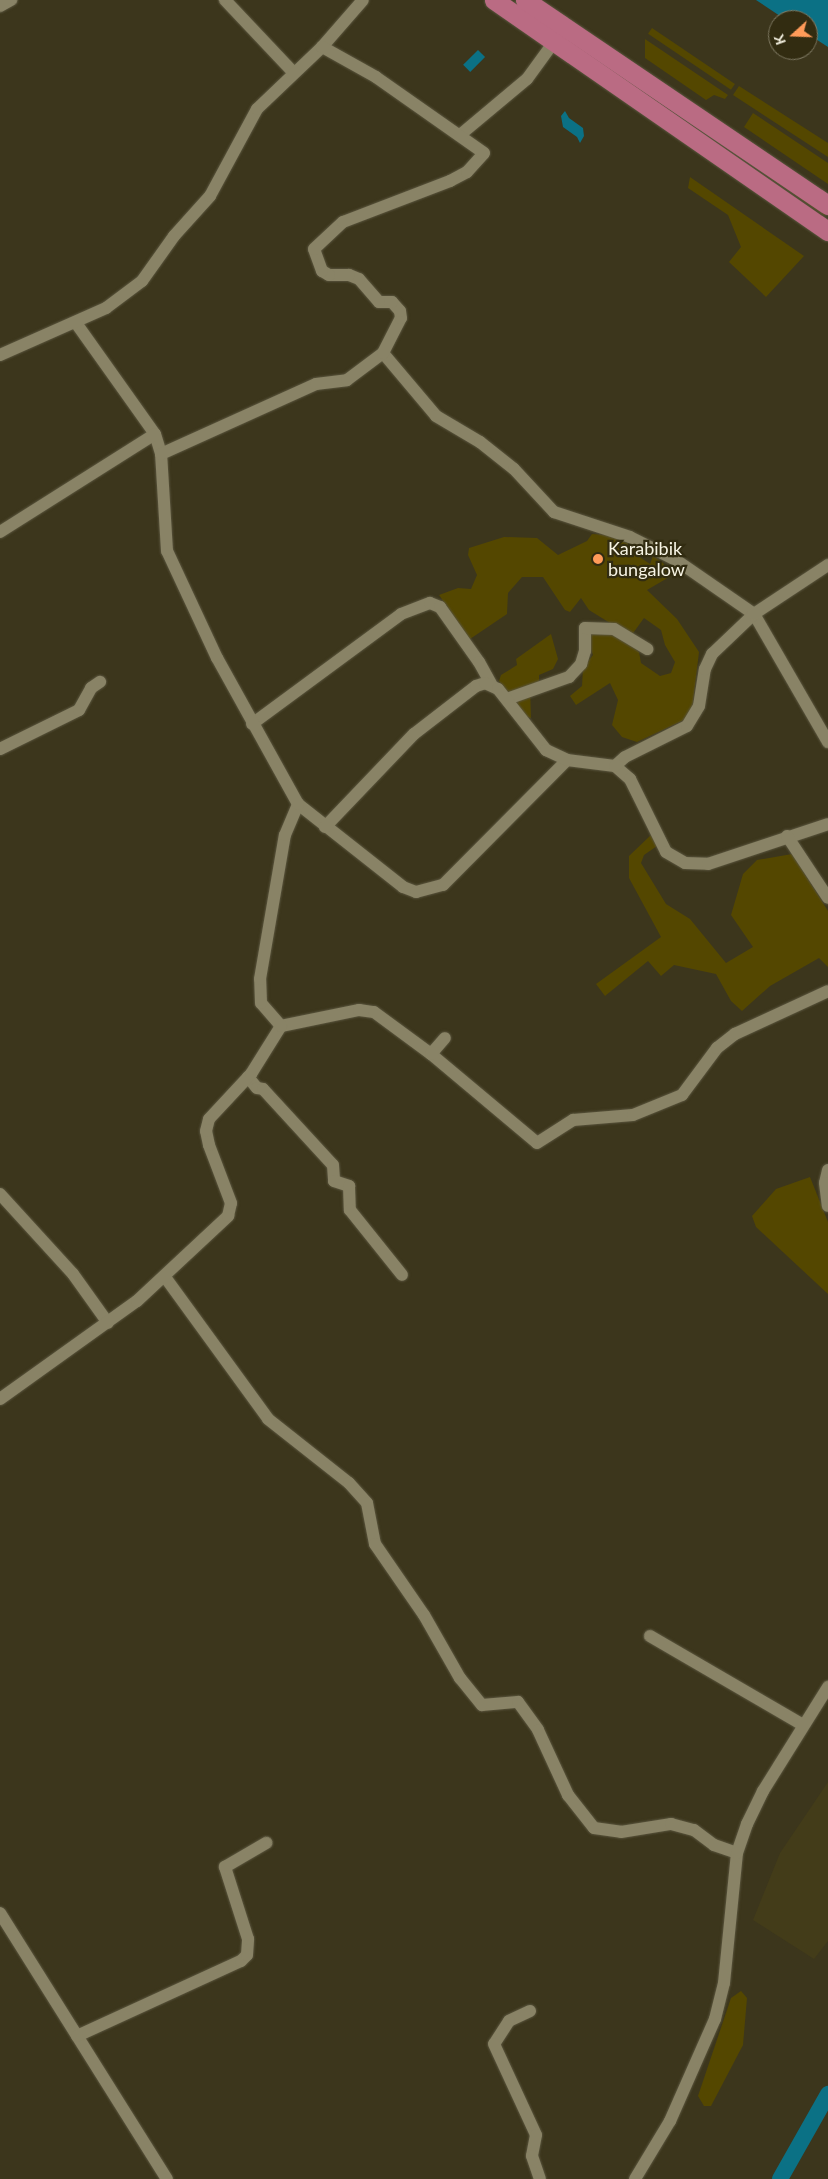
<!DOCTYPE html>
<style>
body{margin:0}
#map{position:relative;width:828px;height:2179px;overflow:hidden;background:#3c361c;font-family:Lato,sans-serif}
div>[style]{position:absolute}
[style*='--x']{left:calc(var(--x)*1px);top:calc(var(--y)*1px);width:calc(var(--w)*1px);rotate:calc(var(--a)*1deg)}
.built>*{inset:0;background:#433c19}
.green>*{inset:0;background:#544700;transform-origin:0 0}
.water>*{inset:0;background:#0b7185;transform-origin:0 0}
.river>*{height:16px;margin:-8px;padding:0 8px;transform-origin:8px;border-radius:8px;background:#0b7185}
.roads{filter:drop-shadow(0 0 1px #5a553e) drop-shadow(0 0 1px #5a553e)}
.minor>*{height:12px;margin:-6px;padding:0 6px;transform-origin:6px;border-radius:6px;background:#898366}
.highway>*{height:19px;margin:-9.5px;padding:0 9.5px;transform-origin:9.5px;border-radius:9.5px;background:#ba6b83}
.dots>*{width:14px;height:14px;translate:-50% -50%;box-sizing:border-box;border:2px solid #322c11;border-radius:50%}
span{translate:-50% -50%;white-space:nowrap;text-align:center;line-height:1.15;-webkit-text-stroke:4.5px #322c11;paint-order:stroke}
.poi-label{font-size:18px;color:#f7f4e4}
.left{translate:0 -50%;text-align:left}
.north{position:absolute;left:768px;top:10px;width:50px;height:50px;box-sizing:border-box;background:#322c11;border:1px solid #817c65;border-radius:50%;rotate:250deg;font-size:14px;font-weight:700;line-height:20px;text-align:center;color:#f7f4e4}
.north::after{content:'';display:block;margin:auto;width:18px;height:22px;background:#ff9b59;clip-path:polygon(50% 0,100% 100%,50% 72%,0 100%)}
</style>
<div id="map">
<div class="built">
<div style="clip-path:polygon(828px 1782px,828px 1941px,814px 1959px,753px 1920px,780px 1853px)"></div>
</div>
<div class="green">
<div style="left:652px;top:28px;width:100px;height:7px;rotate:34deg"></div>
<div style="clip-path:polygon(645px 39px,728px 95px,725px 99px,714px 95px,706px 100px,645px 58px)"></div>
<div style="clip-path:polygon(739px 86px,828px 143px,828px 157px,733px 95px)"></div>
<div style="clip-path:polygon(753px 113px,828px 163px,828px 184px,744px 127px)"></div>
<div style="left:708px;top:127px;width:146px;height:6px;rotate:35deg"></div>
<div style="clip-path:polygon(690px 177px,804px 256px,766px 297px,729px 262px,741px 247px,728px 215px,688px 188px)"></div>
<div style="clip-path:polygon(592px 534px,607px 535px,634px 546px,638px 556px,650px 564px,653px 556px,663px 563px,671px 576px,647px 590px,677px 619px,699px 652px,692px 710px,686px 719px,637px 742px,622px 737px,612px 725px,618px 700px,610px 683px,576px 705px,570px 696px,582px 686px,583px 668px,593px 655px,588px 641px,589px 633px,613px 632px,639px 652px,641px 663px,660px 676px,671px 673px,675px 662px,665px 645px,661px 630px,644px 618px,631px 636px,589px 610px,581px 598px,570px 612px,565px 610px,543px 577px,522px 577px,508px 593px,507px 614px,470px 639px,439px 595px,458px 588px,471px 589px,477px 575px,468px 555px,469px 548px,504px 537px,537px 538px,558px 555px,587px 541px)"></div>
<div style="clip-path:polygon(551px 634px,558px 659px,553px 669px,539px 675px,539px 683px,530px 687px,531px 718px,527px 717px,499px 681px,501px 675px,517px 665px,516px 659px)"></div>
<div style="clip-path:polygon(652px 834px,657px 846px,644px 855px,641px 863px,666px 904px,690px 919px,726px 963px,753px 947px,731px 915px,743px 874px,757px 860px,792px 854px,828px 911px,828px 967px,819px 958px,770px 986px,742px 1011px,731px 1001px,716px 974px,674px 965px,661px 976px,648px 961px,605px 996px,596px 984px,661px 937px,629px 878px,629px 856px)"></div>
<div style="clip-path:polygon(810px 1177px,828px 1222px,828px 1294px,756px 1227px,752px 1216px,776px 1189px)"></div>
<div style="clip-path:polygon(741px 1991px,747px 1998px,743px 2045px,711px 2106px,704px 2106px,698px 2096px,731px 1998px)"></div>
</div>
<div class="water">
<div style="clip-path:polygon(756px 0,828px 0,828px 47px,808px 34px,808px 20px,786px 20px)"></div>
<div style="left:478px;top:50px;width:10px;height:21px;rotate:45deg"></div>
<div style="clip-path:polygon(565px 111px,569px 118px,583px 128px,584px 136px,580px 143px,577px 137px,563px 127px,561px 116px)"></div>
</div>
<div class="river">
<div style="--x:780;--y:2179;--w:98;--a:-60.5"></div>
</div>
<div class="roads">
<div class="minor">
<div style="--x:225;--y:0;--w:100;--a:46.6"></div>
<div style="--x:0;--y:6;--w:13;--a:-29"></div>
<div style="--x:460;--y:135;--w:87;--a:-39.9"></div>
<div style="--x:527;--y:79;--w:46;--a:-53.9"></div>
<div style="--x:76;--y:323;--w:136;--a:54.6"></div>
<div style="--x:155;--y:434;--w:21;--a:73"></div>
<div style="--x:383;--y:353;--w:82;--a:49.9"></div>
<div style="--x:436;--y:416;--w:51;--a:30.6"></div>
<div style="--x:480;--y:442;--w:43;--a:38.5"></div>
<div style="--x:514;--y:469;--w:59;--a:47.1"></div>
<div style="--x:554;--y:512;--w:80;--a:18.2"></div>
<div style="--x:630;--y:537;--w:51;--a:26.6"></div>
<div style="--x:676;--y:560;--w:95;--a:34.7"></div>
<div style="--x:754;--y:614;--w:148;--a:60"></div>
<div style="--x:0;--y:355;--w:116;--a:-23.9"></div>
<div style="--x:106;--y:308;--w:45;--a:-36.9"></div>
<div style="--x:142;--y:281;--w:55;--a:-54.6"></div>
<div style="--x:174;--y:236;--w:54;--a:-48"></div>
<div style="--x:210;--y:196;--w:99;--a:-61.6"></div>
<div style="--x:257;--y:109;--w:90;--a:-43.6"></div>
<div style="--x:322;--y:47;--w:62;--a:-48.9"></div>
<div style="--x:0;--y:532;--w:183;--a:-32.3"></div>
<div style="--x:507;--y:699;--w:66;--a:-19.5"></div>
<div style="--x:569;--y:677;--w:18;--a:-47"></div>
<div style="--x:581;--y:664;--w:14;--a:-73"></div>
<div style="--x:585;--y:651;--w:23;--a:-90"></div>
<div style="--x:585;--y:628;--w:29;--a:2"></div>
<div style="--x:614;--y:629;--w:39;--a:31"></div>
<div style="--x:252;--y:724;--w:185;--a:-36.4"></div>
<div style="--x:401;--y:614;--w:31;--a:-21"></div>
<div style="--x:430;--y:603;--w:11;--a:22"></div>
<div style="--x:440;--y:607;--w:67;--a:54.7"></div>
<div style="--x:479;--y:662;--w:25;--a:61"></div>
<div style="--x:0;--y:749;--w:88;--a:-26.3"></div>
<div style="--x:79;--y:710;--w:25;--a:-61"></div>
<div style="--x:91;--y:688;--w:11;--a:-34"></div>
<div style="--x:615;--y:766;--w:20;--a:41"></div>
<div style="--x:630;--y:779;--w:81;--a:63.7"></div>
<div style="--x:666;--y:852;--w:22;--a:30"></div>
<div style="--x:685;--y:863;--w:23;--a:2"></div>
<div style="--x:708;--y:864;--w:126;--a:-18.4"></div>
<div style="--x:298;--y:804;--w:134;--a:38.3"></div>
<div style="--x:403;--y:887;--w:14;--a:21"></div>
<div style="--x:416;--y:892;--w:28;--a:-15"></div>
<div style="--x:443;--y:885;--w:176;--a:-45.2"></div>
<div style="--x:567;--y:760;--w:48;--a:7.1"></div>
<div style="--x:615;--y:766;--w:13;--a:-42"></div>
<div style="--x:625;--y:757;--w:69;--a:-26.6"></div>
<div style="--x:687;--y:726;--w:23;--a:-59"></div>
<div style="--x:699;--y:706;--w:37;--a:-81"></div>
<div style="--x:705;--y:669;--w:17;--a:-65"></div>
<div style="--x:712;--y:654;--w:58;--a:-43.6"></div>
<div style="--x:754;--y:614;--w:89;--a:-33.5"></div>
<div style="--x:325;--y:827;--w:129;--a:-46.3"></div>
<div style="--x:414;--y:734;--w:78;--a:-37.7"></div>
<div style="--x:476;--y:686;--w:9;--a:-18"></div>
<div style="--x:485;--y:683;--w:14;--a:25"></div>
<div style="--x:498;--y:689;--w:78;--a:51.8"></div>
<div style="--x:546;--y:750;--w:23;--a:25"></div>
<div style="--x:787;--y:836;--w:74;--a:56.5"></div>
<div style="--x:281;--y:1026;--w:80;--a:-11.6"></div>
<div style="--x:359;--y:1010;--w:15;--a:8"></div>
<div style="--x:374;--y:1012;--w:71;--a:36.4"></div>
<div style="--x:431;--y:1054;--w:138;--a:40"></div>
<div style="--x:537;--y:1143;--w:43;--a:-32.6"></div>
<div style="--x:573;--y:1120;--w:60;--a:-4.8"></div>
<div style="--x:633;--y:1115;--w:53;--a:-22.2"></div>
<div style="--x:682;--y:1095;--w:59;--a:-53.3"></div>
<div style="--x:717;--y:1048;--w:23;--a:-38"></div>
<div style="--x:735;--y:1034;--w:102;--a:-24.8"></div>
<div style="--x:431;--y:1054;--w:21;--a:-49"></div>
<div style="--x:248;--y:1077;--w:14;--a:51"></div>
<div style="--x:257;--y:1088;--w:6;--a:9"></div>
<div style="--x:263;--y:1089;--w:103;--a:47.4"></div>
<div style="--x:333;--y:1165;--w:16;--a:86"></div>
<div style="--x:334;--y:1181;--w:16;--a:18"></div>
<div style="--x:349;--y:1186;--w:24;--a:88"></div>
<div style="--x:350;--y:1210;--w:83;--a:51.3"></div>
<div style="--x:828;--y:1170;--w:13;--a:103"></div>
<div style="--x:825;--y:1183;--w:23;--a:83"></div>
<div style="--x:0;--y:1194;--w:108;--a:47.6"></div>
<div style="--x:73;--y:1274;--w:60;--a:54.5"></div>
<div style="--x:165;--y:1277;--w:175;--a:54"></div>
<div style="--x:268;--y:1419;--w:103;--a:38.3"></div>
<div style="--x:349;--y:1483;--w:27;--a:48"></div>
<div style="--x:367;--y:1503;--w:42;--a:79"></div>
<div style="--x:375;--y:1544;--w:86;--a:55.4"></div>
<div style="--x:424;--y:1615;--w:73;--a:60.3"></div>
<div style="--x:460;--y:1678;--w:35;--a:51"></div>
<div style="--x:482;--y:1705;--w:36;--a:-5"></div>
<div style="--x:518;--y:1702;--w:34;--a:54"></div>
<div style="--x:538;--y:1730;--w:72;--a:65.2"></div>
<div style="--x:568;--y:1795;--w:42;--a:51.8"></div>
<div style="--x:594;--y:1828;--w:27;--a:8"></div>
<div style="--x:621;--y:1832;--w:51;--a:-9.1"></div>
<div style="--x:671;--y:1824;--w:24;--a:15"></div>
<div style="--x:694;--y:1830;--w:25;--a:37"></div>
<div style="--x:714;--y:1845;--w:24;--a:19"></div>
<div style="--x:0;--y:1399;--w:168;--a:-35.6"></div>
<div style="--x:137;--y:1301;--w:125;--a:-43"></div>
<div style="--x:228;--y:1216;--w:13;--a:-77"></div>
<div style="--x:231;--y:1203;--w:62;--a:-110.8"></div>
<div style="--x:209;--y:1145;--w:14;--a:-102"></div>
<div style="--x:206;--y:1131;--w:12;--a:-76"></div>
<div style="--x:209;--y:1119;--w:62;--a:-47"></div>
<div style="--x:251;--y:1074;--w:57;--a:-58"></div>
<div style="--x:281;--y:1026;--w:30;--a:-131"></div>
<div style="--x:261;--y:1003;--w:24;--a:-92"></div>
<div style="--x:260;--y:979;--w:146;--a:-80.2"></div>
<div style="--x:285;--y:835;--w:34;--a:-67"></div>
<div style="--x:298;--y:804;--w:167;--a:-119"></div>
<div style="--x:217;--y:658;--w:118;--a:-115"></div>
<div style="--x:167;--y:551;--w:97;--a:-93.5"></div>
<div style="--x:161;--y:454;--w:170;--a:-24.3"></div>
<div style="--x:316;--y:384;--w:31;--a:-7"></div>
<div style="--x:347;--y:380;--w:45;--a:-36.9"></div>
<div style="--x:383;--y:353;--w:39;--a:-63"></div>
<div style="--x:401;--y:318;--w:7;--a:-98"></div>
<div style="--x:400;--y:311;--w:12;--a:-132"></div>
<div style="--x:392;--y:302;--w:13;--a:180"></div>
<div style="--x:379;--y:302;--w:30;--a:-131"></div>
<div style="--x:359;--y:279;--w:11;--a:-158"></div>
<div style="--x:349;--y:275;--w:20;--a:180"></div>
<div style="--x:329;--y:275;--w:8;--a:-150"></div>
<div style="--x:322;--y:271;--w:23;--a:-110"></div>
<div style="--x:314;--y:249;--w:40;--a:-43"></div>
<div style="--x:343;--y:222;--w:115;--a:-21"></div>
<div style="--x:450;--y:181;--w:19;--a:-28"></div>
<div style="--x:467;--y:172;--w:25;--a:-48"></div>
<div style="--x:484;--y:153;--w:132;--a:-144.9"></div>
<div style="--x:376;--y:77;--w:62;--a:-150.9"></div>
<div style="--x:650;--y:1636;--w:177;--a:30.2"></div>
<div style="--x:0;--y:1913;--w:314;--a:57.9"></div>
<div style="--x:530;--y:2011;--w:23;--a:155"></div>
<div style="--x:509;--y:2021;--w:27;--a:123"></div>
<div style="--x:494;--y:2044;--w:100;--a:65.2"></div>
<div style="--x:536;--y:2135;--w:21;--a:101"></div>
<div style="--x:532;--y:2156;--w:24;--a:71"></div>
<div style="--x:77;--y:2036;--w:180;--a:-24.6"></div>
<div style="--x:241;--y:1961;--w:8;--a:-45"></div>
<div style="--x:247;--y:1955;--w:16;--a:-86"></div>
<div style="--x:248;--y:1939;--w:76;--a:-107.7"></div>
<div style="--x:225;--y:1867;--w:48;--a:-30.3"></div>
<div style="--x:635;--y:2179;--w:68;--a:-58.9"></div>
<div style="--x:670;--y:2121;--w:111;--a:-66.2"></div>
<div style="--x:715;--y:2019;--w:37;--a:-76"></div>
<div style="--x:724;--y:1983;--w:131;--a:-84.3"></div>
<div style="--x:737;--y:1853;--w:31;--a:-71"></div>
<div style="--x:747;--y:1824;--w:37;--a:-64"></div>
<div style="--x:763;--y:1791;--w:123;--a:-58"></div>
</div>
<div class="highway">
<div style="--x:494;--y:0;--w:406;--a:34.7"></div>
<div style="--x:525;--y:0;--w:366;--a:34.1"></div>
</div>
</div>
<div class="dots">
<div style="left:598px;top:559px;background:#ff9b59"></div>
</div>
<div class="poi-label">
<span class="left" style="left:608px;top:559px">Karabibik<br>bungalow</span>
</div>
<div class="north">K</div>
</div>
